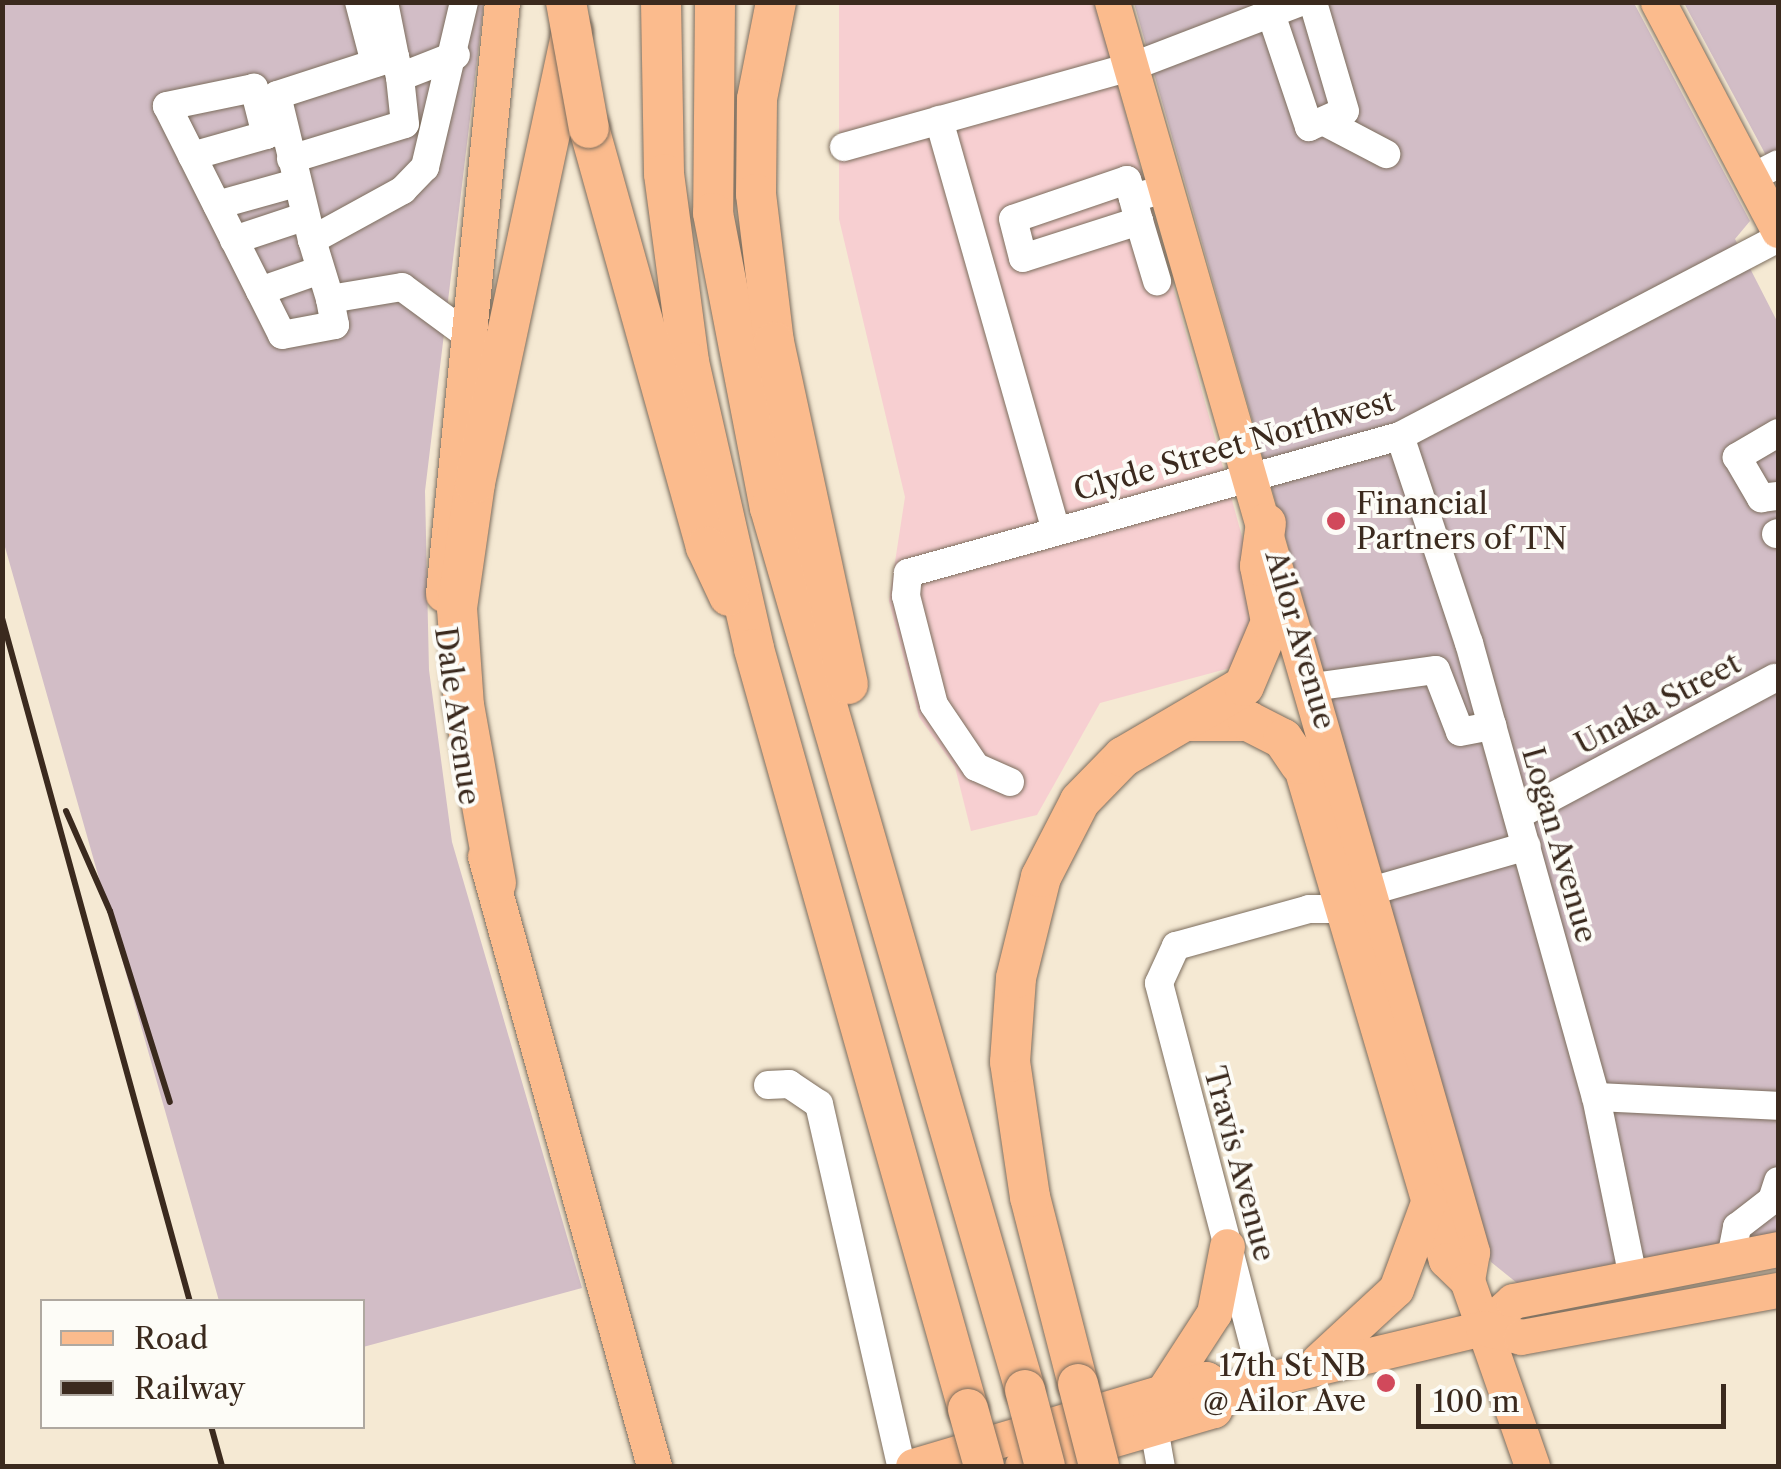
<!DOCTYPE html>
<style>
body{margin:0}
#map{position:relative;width:1781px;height:1469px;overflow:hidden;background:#f5e9d3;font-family:"Libre Caslon Text",serif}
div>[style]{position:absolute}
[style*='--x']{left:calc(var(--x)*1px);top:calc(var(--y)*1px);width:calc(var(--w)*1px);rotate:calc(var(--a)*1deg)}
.built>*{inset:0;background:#f7cfd1}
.industrial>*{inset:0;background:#d2bdc6}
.roads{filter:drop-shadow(0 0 2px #7c6d5d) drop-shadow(0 0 2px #7c6d5d)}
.minor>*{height:28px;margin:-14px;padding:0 14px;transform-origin:14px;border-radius:14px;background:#fff}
.major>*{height:35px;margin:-17.5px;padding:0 17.5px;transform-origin:17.5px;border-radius:17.5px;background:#fbbb8d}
.highway>*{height:40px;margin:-20px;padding:0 20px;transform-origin:20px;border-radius:20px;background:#fbbb8d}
.rail>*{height:6px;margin:-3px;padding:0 3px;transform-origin:3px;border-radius:3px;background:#3b2a1e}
.bridges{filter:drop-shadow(0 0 2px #7c6d5d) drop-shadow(0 0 2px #7c6d5d)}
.highway-bridge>*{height:40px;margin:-20px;padding:0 20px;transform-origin:20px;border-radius:20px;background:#fbbb8d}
.dots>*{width:28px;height:28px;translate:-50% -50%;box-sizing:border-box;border:5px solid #fdfcf7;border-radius:50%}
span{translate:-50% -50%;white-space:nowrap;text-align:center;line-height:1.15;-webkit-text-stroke:8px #fdfcf7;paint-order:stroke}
.street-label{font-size:30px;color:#3b2a1e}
.poi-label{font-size:30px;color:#3b2a1e}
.left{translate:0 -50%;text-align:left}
.right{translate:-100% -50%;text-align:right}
.frame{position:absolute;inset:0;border:5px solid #3b2a1e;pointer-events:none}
.legend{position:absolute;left:40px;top:1299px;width:325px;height:130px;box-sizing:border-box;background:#fdfcf7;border:2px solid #afa8a0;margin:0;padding:12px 18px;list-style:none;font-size:30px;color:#3b2a1e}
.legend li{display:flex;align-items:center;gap:20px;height:50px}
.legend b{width:50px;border:2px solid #afa8a0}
.scale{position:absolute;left:1416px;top:1384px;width:310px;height:45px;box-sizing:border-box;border:5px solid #3b2a1e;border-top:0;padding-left:12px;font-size:30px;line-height:35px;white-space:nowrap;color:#3b2a1e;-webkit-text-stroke:8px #fdfcf7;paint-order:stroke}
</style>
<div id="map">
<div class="built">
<div style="clip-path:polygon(839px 3px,1095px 3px,1264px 616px,1245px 664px,1100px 703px,1037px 815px,971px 831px,955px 767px,919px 717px,889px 601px,905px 497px,839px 219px)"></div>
</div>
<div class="industrial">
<div style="clip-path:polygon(2px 3px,484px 3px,425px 491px,429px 670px,452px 842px,582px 1288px,363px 1347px,362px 1302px,219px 1301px,3px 540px)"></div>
<div style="clip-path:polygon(1134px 3px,1634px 3px,1750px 221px,1735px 239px,1778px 323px,1778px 1234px,1517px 1283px,1491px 1262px)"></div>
<div style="clip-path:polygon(1684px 3px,1778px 3px,1778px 179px,1761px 146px)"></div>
</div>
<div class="roads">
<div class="minor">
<div style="--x:359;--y:2;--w:63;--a:75.3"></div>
<div style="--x:384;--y:2;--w:56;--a:78.7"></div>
<div style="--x:464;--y:2;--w:170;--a:103.3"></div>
<div style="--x:425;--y:167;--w:32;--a:134"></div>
<div style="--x:403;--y:190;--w:104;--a:151.2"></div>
<div style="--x:312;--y:240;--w:62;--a:73"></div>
<div style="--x:330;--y:299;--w:73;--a:-9.5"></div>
<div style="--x:402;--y:287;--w:81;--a:36.4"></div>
<div style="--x:1267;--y:2;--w:132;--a:71.4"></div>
<div style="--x:1309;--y:127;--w:39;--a:-24"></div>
<div style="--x:1345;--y:111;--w:114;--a:-106.4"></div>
<div style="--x:939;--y:120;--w:427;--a:74.1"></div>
<div style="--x:1327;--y:123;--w:67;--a:27.7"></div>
<div style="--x:284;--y:128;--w:19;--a:159"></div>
<div style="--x:266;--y:135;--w:49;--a:-104.3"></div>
<div style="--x:254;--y:88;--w:89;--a:168.3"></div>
<div style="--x:167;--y:106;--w:256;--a:63.3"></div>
<div style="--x:282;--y:335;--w:54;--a:-10.7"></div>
<div style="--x:335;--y:325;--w:26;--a:-101"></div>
<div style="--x:844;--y:147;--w:298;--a:-15.6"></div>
<div style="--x:1131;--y:67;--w:181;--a:-21"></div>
<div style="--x:192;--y:156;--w:77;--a:-15.8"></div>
<div style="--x:291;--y:159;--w:119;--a:-17.1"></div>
<div style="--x:405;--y:124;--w:47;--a:-96.1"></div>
<div style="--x:1751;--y:178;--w:30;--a:-27"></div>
<div style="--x:1133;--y:198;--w:19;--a:-108"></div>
<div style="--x:1127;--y:180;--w:120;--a:161.1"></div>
<div style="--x:1013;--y:219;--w:40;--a:75.6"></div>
<div style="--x:1023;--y:258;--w:122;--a:-17.7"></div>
<div style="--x:1139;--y:221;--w:24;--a:-105"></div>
<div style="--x:1133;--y:198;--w:35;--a:-16"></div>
<div style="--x:217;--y:205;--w:82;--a:-15.6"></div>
<div style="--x:1139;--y:221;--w:63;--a:73.3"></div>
<div style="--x:234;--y:240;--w:73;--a:-18.4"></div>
<div style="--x:312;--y:240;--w:149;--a:-103.6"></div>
<div style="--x:277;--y:95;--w:124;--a:-17.9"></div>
<div style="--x:395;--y:57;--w:21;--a:76"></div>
<div style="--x:400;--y:77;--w:60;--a:-21.4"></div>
<div style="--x:260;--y:291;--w:64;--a:-19.3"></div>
<div style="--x:1778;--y:433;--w:48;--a:149.7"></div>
<div style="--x:1737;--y:457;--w:48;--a:59.7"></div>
<div style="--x:1761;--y:498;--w:17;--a:-7"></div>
<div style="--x:1400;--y:436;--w:218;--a:71.6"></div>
<div style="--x:1469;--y:643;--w:471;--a:74.4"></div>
<div style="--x:1596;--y:1097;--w:185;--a:78.4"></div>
<div style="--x:1776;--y:534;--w:2;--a:-27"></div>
<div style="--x:1313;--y:687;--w:124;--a:-7.9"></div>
<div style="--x:1436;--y:670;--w:66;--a:68.8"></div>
<div style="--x:1460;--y:732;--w:33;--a:-11"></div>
<div style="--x:1010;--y:782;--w:37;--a:-156"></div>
<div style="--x:976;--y:767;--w:75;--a:-124.1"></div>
<div style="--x:934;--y:705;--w:113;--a:-104.4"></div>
<div style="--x:906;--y:596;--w:23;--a:-85"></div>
<div style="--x:908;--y:573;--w:511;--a:-15.56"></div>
<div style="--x:1400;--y:436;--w:427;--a:-27.6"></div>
<div style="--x:1518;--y:815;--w:291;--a:-28.1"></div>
<div style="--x:1371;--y:891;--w:162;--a:-16.1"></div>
<div style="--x:768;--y:1085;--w:21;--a:-3"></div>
<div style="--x:789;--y:1084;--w:36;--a:34"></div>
<div style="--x:819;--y:1104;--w:371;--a:77.2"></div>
<div style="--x:1596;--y:1097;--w:182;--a:2.8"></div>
<div style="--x:1731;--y:1258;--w:32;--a:-79"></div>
<div style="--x:1737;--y:1227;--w:44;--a:-37.6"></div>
<div style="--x:1772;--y:1200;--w:20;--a:-72"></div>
<div style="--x:1263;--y:1380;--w:410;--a:-104.7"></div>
<div style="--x:1159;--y:983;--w:41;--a:-65.3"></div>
<div style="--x:1176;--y:946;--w:138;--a:-15.5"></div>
<div style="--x:1309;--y:909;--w:37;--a:0"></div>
<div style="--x:1154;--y:1428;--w:39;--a:80"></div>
</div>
<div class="major">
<div style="--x:1112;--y:2;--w:1301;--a:73.93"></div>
<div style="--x:1472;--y:1252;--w:28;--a:100"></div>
<div style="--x:1658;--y:2;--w:258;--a:62.2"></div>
<div style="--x:443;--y:594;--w:595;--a:-84.31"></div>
<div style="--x:1300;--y:764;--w:517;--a:73.6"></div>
<div style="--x:1446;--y:1260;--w:29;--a:44"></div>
<div style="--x:1467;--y:1280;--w:197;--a:70.7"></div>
<div style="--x:485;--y:856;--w:633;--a:74.51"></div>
<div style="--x:1483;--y:1328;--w:40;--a:-42"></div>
<div style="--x:1513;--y:1301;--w:270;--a:-11.1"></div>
<div style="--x:1318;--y:1361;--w:106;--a:-42.7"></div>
<div style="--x:1396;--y:1289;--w:95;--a:-69.7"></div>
<div style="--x:1164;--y:1390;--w:92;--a:-57"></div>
<div style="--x:1214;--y:1313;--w:68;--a:-79"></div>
<div style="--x:913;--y:1466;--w:306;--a:-16.5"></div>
<div style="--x:1206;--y:1379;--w:21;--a:31"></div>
<div style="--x:1224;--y:1390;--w:266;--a:-13.5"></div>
<div style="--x:1483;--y:1328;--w:39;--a:13"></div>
<div style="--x:1521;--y:1337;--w:261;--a:-10.4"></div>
<div style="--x:1022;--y:1466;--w:200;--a:-16.3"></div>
<div style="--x:1214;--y:1410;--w:22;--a:-63"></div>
</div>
<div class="highway">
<div style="--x:661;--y:2;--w:172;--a:89"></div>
<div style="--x:664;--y:174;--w:190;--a:82.4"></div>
<div style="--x:689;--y:362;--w:294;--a:77.2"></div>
<div style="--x:754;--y:649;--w:790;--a:74.27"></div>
<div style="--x:715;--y:2;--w:211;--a:90.5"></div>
<div style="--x:713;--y:213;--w:300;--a:79.1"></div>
<div style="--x:770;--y:508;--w:918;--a:73.87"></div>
<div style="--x:776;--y:2;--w:99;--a:101.1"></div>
<div style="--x:757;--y:99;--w:95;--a:90.6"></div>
<div style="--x:756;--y:194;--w:149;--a:83.1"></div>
<div style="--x:774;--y:342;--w:350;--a:77.8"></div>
<div style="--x:589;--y:128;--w:435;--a:74.4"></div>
<div style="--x:706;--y:547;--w:54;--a:64.9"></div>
<div style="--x:1189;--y:721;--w:59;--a:0"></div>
<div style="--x:1248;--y:721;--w:39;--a:27"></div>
<div style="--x:1283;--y:739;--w:30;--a:56"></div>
<div style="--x:496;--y:883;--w:180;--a:-100.2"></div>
<div style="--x:464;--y:706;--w:98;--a:-94.1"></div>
<div style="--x:457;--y:608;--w:126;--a:-81.8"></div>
<div style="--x:475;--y:483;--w:462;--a:-77.9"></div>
<div style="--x:1078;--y:1384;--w:193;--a:-104.4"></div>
<div style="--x:1030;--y:1197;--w:136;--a:-98.4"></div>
<div style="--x:1010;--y:1062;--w:84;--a:-85.9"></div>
<div style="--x:1016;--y:978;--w:104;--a:-76.1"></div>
<div style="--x:1041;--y:877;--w:85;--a:-62.8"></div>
<div style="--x:1080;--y:801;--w:62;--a:-45.7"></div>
<div style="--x:1123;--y:757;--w:140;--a:-30.4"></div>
<div style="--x:1244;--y:686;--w:69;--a:-67.1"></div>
<div style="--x:1271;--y:622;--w:57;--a:-101.1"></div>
<div style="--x:1260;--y:566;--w:43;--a:-82.1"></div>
</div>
</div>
<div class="rail">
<div style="--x:2;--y:618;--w:709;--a:74.63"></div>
<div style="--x:66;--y:811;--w:109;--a:66.3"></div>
<div style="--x:110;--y:911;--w:200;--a:72.6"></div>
<div style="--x:211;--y:1426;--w:41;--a:74.6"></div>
</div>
<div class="bridges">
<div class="highway-bridge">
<div style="--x:566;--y:2;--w:128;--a:79.7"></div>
<div style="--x:1078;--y:1384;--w:85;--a:75.6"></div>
<div style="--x:1025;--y:1390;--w:79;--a:75.3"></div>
<div style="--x:968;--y:1409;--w:59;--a:74.3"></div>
</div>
</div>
<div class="dots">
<div style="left:1336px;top:521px;background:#d1495b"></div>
<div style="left:1386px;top:1383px;background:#d1495b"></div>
</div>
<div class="street-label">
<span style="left:1234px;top:446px;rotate:-16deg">Clyde Street Northwest</span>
<span style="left:1300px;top:640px;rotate:74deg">Ailor Avenue</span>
<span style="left:1658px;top:704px;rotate:-28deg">Unaka Street</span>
<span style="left:457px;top:716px;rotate:82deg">Dale Avenue</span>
<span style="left:1559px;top:845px;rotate:74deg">Logan Avenue</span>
<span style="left:1239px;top:1164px;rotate:75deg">Travis Avenue</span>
</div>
<div class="poi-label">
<span class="left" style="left:1356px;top:521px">Financial<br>Partners of TN</span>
<span class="right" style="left:1366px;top:1383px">17th St NB<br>@ Ailor Ave</span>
</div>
<div class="frame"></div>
<ul class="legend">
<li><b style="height:12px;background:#fbbb8d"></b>Road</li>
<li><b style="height:12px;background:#3b2a1e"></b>Railway</li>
</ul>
<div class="scale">100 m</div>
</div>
